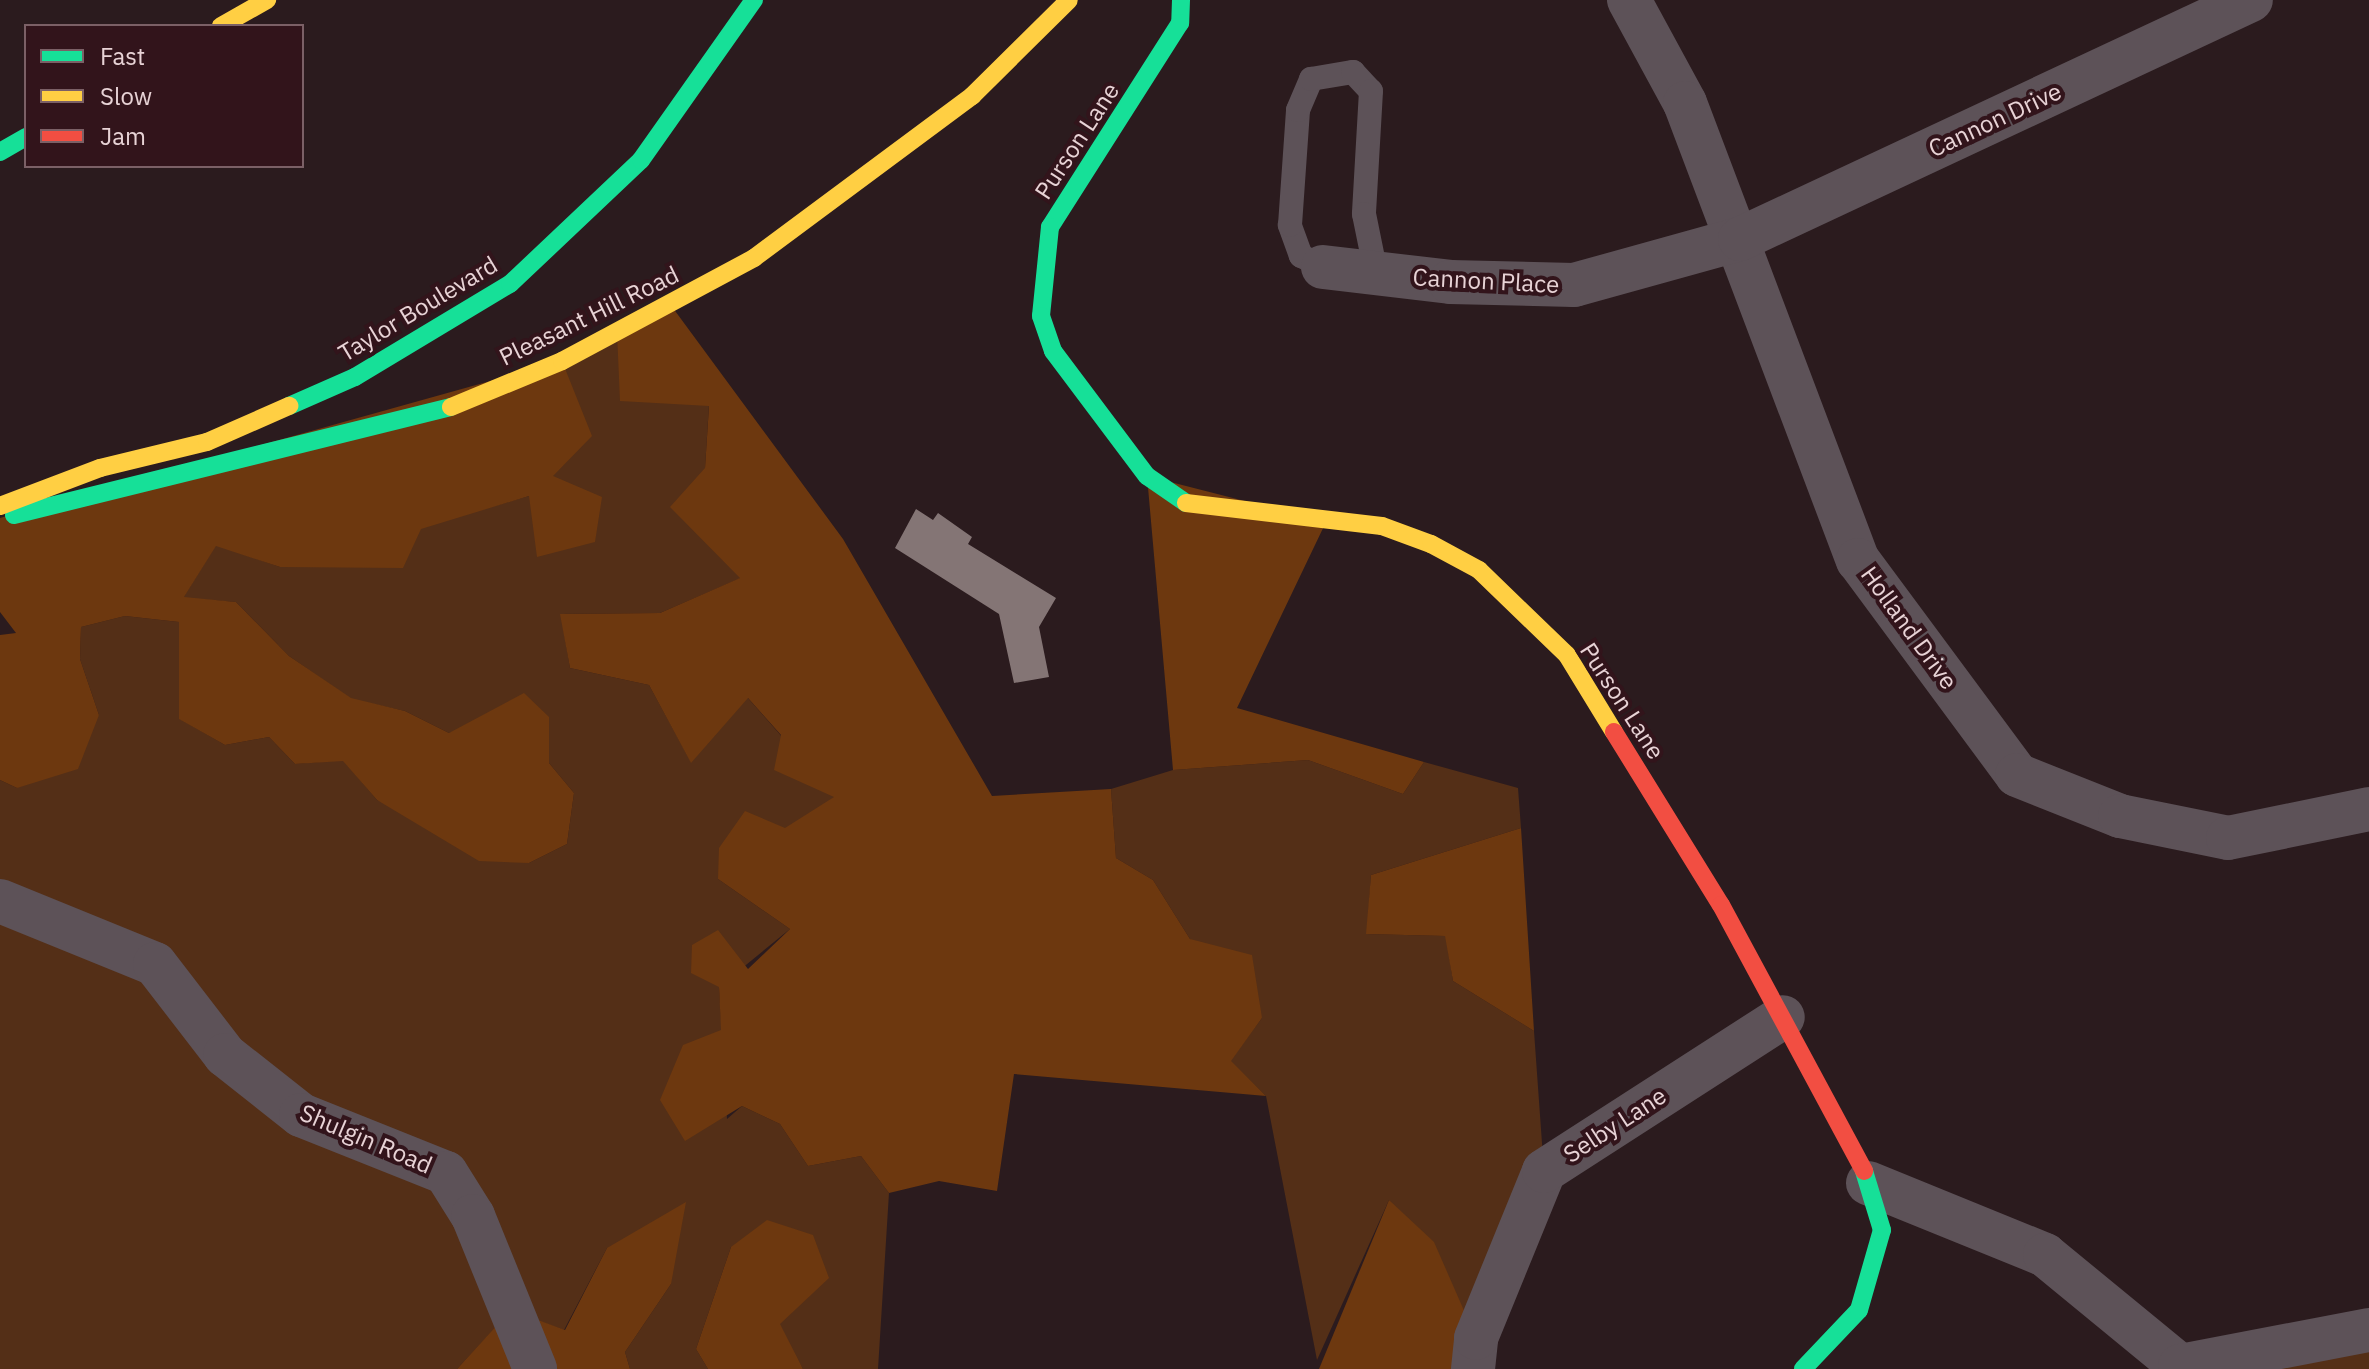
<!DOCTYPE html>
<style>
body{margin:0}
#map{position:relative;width:2369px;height:1369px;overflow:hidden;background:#2b1b1e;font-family:"IBM Plex Sans",sans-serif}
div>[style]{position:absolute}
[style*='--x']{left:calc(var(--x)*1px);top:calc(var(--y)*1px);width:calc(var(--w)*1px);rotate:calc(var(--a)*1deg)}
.green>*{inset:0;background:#542f17}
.forest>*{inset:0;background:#6d380f}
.building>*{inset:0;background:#847575}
.lane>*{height:24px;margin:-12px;padding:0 12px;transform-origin:12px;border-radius:12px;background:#5d5258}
.street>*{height:44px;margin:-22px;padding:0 22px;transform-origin:22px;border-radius:22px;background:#5d5258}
.fast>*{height:18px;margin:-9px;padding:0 9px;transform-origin:9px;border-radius:9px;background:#16e098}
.slow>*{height:18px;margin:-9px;padding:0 9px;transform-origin:9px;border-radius:9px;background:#ffcf43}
.jam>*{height:18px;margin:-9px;padding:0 9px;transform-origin:9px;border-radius:9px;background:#f24e42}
span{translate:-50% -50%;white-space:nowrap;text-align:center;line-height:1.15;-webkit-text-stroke:8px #32141b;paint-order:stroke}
.street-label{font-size:24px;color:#e8d3d6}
.legend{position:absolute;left:24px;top:24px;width:280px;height:144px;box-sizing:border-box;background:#32141b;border:2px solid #7b6066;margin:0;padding:10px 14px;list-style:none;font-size:24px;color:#e8d3d6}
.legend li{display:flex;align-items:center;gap:16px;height:40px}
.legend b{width:40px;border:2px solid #7b6066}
</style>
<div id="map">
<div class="green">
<div style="clip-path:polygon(617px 332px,709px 405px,705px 468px,741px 578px,660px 613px,561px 614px,570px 668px,649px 685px,691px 762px,747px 697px,835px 797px,718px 879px,790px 929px,719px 987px,727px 1119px,742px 1106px,780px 1124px,808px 1166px,861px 1156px,889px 1193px,878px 1369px,803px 1369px,731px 1247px,696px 1349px,708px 1369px,630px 1369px,625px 1352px,671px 1284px,607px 1248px,564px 1330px,511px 1311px,457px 1369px,0 1369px,0 780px,17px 788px,99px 715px,80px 659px,81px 627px,125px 616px,179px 622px,180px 719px,225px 745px,269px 737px,295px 764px,343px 760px,377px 800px,529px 863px,567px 844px,574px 793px,549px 763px,549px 717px,449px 733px,405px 711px,351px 699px,289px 656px,236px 602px,183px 598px,216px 545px,280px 567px,529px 496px,552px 476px,562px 361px)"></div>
<div style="clip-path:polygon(1308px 760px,1403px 794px,1424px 762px,1518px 788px,1521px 828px,1371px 875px,1367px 934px,1446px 936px,1453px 981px,1534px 1031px,1544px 1171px,1476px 1338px,1389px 1200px,1317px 1360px,1266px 1096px,1230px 1061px,1262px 1018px,1190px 939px,1153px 880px,1116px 858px,1111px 789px,1173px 770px)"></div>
<div style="clip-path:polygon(2369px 1330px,2369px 1369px,2181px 1369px)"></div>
</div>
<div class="forest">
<div style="clip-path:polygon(670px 304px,843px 539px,992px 796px,1111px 789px,1116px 858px,1153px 880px,1190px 939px,1252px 955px,1262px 1018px,1231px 1061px,1266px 1096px,1014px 1074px,997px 1191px,939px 1181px,889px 1193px,861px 1156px,808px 1166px,780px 1124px,742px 1106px,685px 1141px,660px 1100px,683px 1045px,721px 1030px,719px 987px,691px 973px,692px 945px,718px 930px,748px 969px,790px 929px,718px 879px,719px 848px,745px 811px,785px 828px,834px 797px,774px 770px,781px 735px,748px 698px,691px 763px,649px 685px,570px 668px,560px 614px,660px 613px,740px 578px,670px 507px,705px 468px,709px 406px,620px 401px,617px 332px)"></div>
<div style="clip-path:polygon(562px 361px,592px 436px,553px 476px,602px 497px,595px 542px,537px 557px,529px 496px,421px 529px,403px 568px,280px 567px,216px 546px,184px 597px,236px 602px,289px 656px,351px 698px,405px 711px,449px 733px,524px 693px,549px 717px,549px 763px,574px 793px,567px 844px,529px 863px,479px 861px,377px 800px,343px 761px,295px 764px,269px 737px,225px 745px,179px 719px,179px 622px,125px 616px,81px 627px,80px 659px,99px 715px,78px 769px,17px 788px,0 780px,0 635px,16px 633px,0 612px,0 518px)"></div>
<div style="clip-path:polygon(1147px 476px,1326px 522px,1237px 708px,1424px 762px,1403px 794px,1308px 760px,1173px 770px)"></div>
<div style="clip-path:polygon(1521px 828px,1534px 1031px,1453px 981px,1445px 936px,1366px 934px,1371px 875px)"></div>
<div style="clip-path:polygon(1389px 1200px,1434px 1242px,1476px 1338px,1473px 1369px,1319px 1369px)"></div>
<div style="clip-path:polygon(686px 1202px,671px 1284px,625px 1352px,630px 1369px,457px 1369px,511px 1310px,565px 1330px,607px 1248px)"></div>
<div style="clip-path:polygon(767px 1220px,813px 1235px,829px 1278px,780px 1324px,803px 1369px,708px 1369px,696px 1349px,731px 1247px)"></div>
</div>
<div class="building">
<div style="clip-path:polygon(916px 509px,933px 520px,938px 513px,972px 537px,968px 544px,1056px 598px,1039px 627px,1049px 677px,1014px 683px,999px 614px,895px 548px)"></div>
</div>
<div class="lane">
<div style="--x:1323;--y:267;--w:25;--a:-153"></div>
<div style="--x:1301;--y:256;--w:33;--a:-110"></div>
<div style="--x:1290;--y:225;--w:115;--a:-86"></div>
<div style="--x:1298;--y:110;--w:34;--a:-67"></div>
<div style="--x:1311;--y:79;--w:43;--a:-9.5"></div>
<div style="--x:1353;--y:72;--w:26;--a:47"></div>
<div style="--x:1371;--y:91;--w:123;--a:93.3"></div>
<div style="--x:1364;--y:214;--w:60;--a:78.5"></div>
</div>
<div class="street">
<div style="--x:1629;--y:0;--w:117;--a:61.5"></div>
<div style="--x:1685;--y:103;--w:489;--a:69.3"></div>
<div style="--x:1858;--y:560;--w:267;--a:53.5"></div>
<div style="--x:2017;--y:775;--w:111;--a:21.7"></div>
<div style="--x:2120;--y:816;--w:110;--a:11.5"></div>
<div style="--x:2228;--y:838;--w:144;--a:-11.6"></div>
<div style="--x:1323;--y:267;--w:128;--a:6.7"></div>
<div style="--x:1450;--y:282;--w:124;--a:1.4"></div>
<div style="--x:1574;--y:285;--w:172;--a:-15.5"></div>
<div style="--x:1740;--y:239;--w:564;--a:-25.07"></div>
<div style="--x:0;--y:901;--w:167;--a:22.1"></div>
<div style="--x:155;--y:964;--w:115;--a:52.4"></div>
<div style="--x:225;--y:1055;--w:97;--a:38.3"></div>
<div style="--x:301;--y:1115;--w:156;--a:21.8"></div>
<div style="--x:446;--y:1173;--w:51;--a:57.9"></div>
<div style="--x:473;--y:1216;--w:165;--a:67.9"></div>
<div style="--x:1868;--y:1183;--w:191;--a:22.1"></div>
<div style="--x:2045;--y:1255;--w:175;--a:39.4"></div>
<div style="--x:2180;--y:1366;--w:192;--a:-10.8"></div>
<div style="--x:1473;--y:1369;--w:31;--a:-84"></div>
<div style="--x:1476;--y:1338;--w:180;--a:-67.8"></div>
<div style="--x:1544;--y:1171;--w:284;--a:-32.8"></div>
</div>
<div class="fast">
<div style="--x:1181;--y:0;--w:23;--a:92"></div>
<div style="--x:1180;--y:23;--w:242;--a:122.5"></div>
<div style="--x:1050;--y:227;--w:89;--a:95.8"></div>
<div style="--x:1041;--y:316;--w:37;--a:71"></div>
<div style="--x:1053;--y:351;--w:156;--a:53.1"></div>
<div style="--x:1147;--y:476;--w:47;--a:34.7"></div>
<div style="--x:0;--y:152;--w:30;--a:-30"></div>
<div style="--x:289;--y:406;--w:72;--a:-23.7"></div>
<div style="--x:355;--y:377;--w:181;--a:-31"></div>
<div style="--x:510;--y:284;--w:180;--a:-43.4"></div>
<div style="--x:641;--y:160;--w:196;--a:-54.8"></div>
<div style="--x:14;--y:515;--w:450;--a:-13.9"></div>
<div style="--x:1803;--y:1369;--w:81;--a:-46.5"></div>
<div style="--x:1859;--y:1310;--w:83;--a:-74"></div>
<div style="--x:1882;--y:1230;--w:62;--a:-107"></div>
</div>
<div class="slow">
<div style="--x:221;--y:26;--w:53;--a:-29.5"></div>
<div style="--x:451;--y:407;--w:120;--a:-22.5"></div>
<div style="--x:562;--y:361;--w:218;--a:-28.2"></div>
<div style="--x:754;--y:258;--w:272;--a:-36.6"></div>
<div style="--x:972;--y:96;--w:136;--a:-44.7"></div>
<div style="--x:1186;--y:503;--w:197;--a:6.7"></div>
<div style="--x:1382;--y:526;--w:52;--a:20.2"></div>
<div style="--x:1431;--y:544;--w:55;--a:28.4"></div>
<div style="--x:1479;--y:570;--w:122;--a:44"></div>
<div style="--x:1567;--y:655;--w:90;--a:58.6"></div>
<div style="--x:0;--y:506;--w:107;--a:-20.8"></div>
<div style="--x:100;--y:468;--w:110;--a:-13.7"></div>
<div style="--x:207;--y:442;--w:90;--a:-23.7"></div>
</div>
<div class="jam">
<div style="--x:1614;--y:732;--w:203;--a:58.3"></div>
<div style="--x:1721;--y:905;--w:302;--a:61.7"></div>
</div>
<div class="street-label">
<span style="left:1995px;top:120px;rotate:-25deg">Cannon Drive</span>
<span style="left:1077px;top:141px;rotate:-57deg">Purson Lane</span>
<span style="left:1486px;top:281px;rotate:3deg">Cannon Place</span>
<span style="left:418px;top:309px;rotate:-31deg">Taylor Boulevard</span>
<span style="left:589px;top:316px;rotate:-26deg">Pleasant Hill Road</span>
<span style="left:1909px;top:628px;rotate:54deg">Holland Drive</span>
<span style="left:1622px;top:701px;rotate:57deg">Purson Lane</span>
<span style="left:1615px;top:1125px;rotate:-33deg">Selby Lane</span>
<span style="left:366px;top:1139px;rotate:23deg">Shulgin Road</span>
</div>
<ul class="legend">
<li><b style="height:10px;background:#16e098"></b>Fast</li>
<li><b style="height:10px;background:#ffcf43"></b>Slow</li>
<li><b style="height:10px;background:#f24e42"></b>Jam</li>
</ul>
</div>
